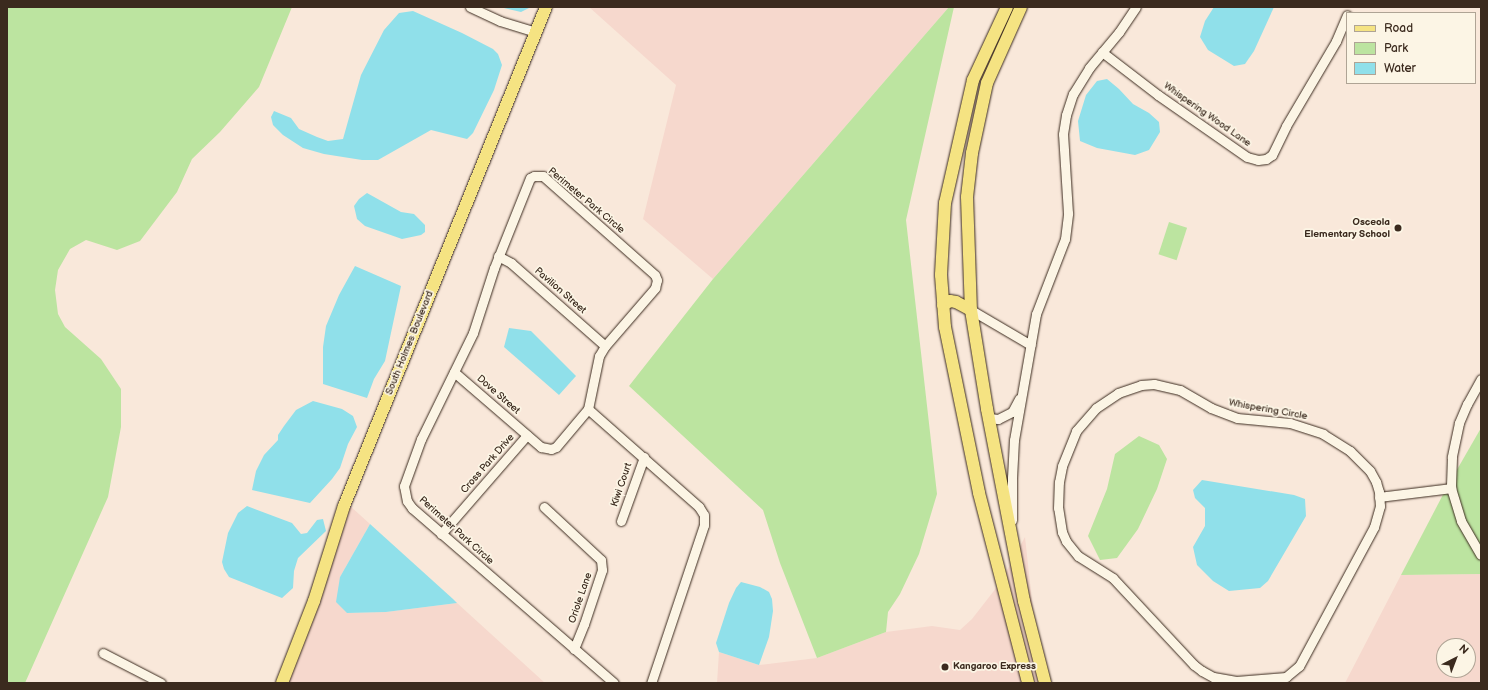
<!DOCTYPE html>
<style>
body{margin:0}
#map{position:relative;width:1488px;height:690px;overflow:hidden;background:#f9e8da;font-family:"Balsamiq Sans",sans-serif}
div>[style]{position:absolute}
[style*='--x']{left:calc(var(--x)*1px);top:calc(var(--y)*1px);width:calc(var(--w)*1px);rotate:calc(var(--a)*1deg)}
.built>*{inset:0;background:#f6d8cd}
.green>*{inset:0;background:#bce4a0;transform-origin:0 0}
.water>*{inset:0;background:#90e0ea}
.roads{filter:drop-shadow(0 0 1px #3b2a1e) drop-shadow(0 0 1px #3b2a1e)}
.minor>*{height:9px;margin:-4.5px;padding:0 4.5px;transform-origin:4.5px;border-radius:4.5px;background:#fcf5e5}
.major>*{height:12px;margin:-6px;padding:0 6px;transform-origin:6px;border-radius:6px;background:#f5e382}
.dots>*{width:11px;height:11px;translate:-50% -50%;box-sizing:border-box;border:2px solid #fcf5e5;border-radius:50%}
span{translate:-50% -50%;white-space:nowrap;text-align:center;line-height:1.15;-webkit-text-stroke:3.5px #fcf5e5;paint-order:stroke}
.street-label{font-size:10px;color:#3b2a1e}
.poi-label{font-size:10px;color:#3b2a1e;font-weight:700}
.right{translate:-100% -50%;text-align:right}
.left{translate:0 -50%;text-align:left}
.frame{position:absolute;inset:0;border:8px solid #3b2a1e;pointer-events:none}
.legend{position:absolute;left:1346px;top:12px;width:130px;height:72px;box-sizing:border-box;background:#fcf5e5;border:1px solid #afa495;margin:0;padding:5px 7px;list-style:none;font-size:12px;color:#3b2a1e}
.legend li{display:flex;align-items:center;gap:8px;height:20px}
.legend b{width:20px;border:1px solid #afa495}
.north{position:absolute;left:1436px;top:638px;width:40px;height:40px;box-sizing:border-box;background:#fcf5e5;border:1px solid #afa495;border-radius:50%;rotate:42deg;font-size:11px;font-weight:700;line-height:16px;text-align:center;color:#3b2a1e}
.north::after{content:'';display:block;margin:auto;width:14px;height:18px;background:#3b2a1e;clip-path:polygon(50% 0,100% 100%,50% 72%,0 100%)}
</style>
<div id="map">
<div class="built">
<div style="clip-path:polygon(589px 7px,949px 7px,713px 279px,643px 219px,676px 85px)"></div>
<div style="clip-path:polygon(349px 505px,370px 524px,340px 577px,347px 613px,386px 612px,457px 603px,545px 683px,287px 683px)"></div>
<div style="clip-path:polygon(1025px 537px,1041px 683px,717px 683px,719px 652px,759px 665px,817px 658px,886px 632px,932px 626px,960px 630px,972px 619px,1000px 583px)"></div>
<div style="clip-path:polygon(evenodd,1481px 574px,1481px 683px,1345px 683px,1401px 575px,1481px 574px,1444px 646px,1468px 646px,1468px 670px,1444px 670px,1444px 646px)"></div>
</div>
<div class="green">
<div style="clip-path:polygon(7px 7px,292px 7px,259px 87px,220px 132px,192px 159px,177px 192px,140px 241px,117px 250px,86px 240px,70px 249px,58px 270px,55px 290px,58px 314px,65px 327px,101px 359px,121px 389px,121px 427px,108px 497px,25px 683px,7px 683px)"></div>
<div style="clip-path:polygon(949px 7px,954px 7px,906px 220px,937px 494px,919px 554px,900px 594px,888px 612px,886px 632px,817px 658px,780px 563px,763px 510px,629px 386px,713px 279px)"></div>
<div style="left:1169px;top:222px;width:19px;height:34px;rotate:18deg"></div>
<div style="clip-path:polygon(1481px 428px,1481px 574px,1401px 575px,1447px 487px)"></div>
<div style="clip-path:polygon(1139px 436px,1159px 445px,1167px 459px,1157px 489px,1138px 529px,1117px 558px,1100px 560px,1088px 536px,1107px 489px,1115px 454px)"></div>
</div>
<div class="water">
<div style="clip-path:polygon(500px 7px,531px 7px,521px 12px)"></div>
<div style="clip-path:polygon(1214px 7px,1274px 7px,1254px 51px,1245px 64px,1234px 66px,1208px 50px,1200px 37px,1205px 21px)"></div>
<div style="clip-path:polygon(413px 11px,462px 33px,493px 49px,498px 54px,502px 65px,494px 90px,473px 133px,467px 139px,431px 130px,378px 160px,362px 160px,324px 154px,303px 148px,283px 135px,273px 125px,271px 117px,274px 111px,291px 118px,299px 129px,317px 137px,328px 141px,343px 139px,361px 75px,384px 30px,399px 13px)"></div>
<div style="clip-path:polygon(1107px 79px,1119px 89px,1133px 104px,1149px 113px,1159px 122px,1160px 132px,1149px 150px,1135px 155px,1097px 148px,1080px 141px,1078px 121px,1086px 95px,1097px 81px)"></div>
<div style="clip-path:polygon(367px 193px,401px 212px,414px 214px,425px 225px,425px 232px,421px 235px,402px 239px,365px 226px,357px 219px,354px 206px,359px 199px)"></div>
<div style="clip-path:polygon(355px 266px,401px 286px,385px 361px,374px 379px,367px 398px,323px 384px,323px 347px,326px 326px,339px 295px)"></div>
<div style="clip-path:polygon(509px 328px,531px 331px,576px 376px,559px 395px,504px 347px)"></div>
<div style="clip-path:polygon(313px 401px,342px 409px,353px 416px,357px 427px,348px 444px,340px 468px,332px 479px,310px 503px,252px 490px,256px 471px,264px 455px,278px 440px,278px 435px,284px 426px,296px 410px)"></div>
<div style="clip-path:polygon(1202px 480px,1294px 495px,1305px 499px,1306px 516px,1268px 581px,1260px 588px,1229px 591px,1213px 581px,1197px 565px,1193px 547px,1205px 526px,1205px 508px,1195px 498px,1193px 490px)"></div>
<div style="clip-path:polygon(247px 506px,292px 523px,301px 534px,307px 533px,317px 520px,323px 519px,326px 531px,298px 558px,294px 571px,293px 588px,282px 598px,229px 577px,224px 569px,222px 562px,228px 533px,238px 513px)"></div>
<div style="clip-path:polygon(370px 524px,453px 599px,457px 603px,386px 612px,347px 613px,336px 602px,340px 577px)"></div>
<div style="clip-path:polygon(741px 582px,760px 587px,769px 592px,772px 599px,773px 611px,769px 637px,759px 665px,719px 652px,716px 643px,729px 603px,736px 588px)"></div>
</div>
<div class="roads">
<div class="minor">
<div style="--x:470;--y:7;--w:33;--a:25"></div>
<div style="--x:500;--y:21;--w:38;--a:17"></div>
<div style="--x:1102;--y:52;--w:71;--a:37.5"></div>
<div style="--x:1158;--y:95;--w:108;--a:34.9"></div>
<div style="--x:1247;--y:157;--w:11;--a:15"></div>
<div style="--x:1258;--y:160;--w:8;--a:-7"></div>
<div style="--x:1266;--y:159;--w:7;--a:-34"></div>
<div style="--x:1272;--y:155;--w:32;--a:-64"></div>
<div style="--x:1286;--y:126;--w:99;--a:-59.5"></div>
<div style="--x:1336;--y:41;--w:28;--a:-67"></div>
<div style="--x:498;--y:256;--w:15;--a:28"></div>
<div style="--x:511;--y:263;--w:125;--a:41.4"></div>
<div style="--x:971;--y:310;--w:69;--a:30.3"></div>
<div style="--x:454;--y:372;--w:115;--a:40.8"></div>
<div style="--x:541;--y:447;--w:10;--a:11"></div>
<div style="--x:551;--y:449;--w:5;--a:-22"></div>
<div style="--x:556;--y:447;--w:50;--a:-49.9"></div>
<div style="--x:588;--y:409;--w:54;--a:-78.3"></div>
<div style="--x:599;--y:356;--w:12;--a:-59"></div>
<div style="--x:605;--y:346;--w:77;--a:-49.2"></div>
<div style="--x:655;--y:288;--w:8;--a:-76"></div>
<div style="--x:657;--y:280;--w:5;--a:-112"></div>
<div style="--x:655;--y:275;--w:149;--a:-138.5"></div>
<div style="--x:543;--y:176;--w:9;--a:180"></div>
<div style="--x:534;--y:176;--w:4;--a:153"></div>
<div style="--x:530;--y:178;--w:97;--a:111.8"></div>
<div style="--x:494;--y:268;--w:68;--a:107.9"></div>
<div style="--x:473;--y:333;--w:118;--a:116.1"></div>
<div style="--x:421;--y:439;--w:50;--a:109.9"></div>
<div style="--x:404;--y:486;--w:15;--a:79"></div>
<div style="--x:407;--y:501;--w:9;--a:54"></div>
<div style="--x:412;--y:508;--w:267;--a:40.9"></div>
<div style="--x:1481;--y:379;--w:29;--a:119"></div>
<div style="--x:1467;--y:404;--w:21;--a:113"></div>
<div style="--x:1459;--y:423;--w:35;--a:102"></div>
<div style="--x:1452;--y:457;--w:31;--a:92"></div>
<div style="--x:1451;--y:488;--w:34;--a:73"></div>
<div style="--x:1461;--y:521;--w:39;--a:60"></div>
<div style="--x:1154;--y:384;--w:27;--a:13"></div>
<div style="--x:1180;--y:390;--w:36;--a:30"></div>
<div style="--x:1211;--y:408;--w:28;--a:21"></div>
<div style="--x:1237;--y:418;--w:53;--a:5.4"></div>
<div style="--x:1290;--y:423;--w:35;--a:18"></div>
<div style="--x:1323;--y:434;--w:32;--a:32"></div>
<div style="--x:1350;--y:451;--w:28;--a:45"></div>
<div style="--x:1370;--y:471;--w:13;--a:61"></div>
<div style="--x:1376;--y:482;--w:10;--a:73"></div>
<div style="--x:1379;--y:492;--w:14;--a:86"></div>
<div style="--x:1380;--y:506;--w:22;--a:106"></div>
<div style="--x:1374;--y:527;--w:158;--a:118.3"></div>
<div style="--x:1299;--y:666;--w:17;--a:140"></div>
<div style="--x:1286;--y:677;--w:50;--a:175.4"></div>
<div style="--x:1236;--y:681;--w:23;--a:-170"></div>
<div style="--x:1213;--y:677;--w:13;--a:-151"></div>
<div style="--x:1202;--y:671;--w:10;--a:-143"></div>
<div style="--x:1194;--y:665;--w:119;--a:-133"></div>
<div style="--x:1113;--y:578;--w:41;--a:-147.8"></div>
<div style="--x:1078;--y:556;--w:19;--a:-129"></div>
<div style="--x:1066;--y:541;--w:10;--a:-114"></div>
<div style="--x:1062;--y:532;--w:24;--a:-99"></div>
<div style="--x:1058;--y:508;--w:26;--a:-88"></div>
<div style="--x:1059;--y:482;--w:16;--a:-79"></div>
<div style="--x:1062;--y:466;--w:38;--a:-68"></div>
<div style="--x:1076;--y:431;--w:30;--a:-49"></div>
<div style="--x:1096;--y:408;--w:27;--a:-34"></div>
<div style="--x:1118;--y:393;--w:24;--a:-19"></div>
<div style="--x:1141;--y:385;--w:13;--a:-4"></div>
<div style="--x:588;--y:409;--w:148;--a:41.4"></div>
<div style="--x:699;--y:507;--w:9;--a:58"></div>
<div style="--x:704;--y:515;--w:10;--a:90"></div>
<div style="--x:704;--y:525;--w:167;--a:108.5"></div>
<div style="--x:989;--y:418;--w:9;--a:6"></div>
<div style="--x:998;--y:419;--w:16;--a:-27"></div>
<div style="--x:1012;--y:412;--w:15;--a:-62"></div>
<div style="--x:1379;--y:497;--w:73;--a:-7.1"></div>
<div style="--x:544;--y:507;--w:78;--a:42.9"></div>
<div style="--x:601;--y:560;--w:10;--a:84"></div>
<div style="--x:602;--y:570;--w:57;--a:108.4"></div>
<div style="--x:584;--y:624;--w:27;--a:112"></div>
<div style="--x:1012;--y:520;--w:42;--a:-90"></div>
<div style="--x:1012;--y:478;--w:38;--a:-87"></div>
<div style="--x:1014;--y:440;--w:128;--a:-80.1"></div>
<div style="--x:1036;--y:314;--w:80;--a:-68.9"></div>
<div style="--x:1065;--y:239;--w:26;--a:-83"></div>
<div style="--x:1068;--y:213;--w:79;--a:-93.6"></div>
<div style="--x:1063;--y:134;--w:19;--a:-81"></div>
<div style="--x:1066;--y:115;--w:22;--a:-72"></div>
<div style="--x:1073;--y:94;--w:31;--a:-58"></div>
<div style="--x:1089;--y:68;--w:47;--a:-50.2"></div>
<div style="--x:1119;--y:32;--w:30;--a:-56"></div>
<div style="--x:621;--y:521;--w:68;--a:-70.2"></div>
<div style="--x:441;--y:534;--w:131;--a:-49"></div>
<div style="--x:103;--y:653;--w:65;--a:27.3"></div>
</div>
<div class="major">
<div style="--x:1007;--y:7;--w:81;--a:115"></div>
<div style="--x:973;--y:80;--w:126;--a:102.8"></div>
<div style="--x:945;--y:203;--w:72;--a:93.2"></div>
<div style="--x:941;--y:275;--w:52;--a:85.6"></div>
<div style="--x:945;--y:327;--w:169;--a:78.4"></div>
<div style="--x:979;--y:493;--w:196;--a:75.5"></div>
<div style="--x:1021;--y:7;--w:83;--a:114.1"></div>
<div style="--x:987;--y:83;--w:72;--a:102.1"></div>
<div style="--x:972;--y:153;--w:44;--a:96.5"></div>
<div style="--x:967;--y:197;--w:113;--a:88"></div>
<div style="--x:971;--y:310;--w:100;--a:80.8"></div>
<div style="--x:987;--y:409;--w:196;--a:79.1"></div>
<div style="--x:1024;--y:601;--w:85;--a:75.6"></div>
<div style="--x:943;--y:305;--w:8;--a:-30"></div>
<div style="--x:950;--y:301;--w:6;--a:9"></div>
<div style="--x:956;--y:302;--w:17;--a:28"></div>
<div style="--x:282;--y:683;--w:88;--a:-68.7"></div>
<div style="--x:314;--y:601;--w:100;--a:-72.5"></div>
<div style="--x:344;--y:506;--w:538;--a:-67.96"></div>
</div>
</div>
<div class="dots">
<div style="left:1398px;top:228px;background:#3b2a1e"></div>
<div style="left:945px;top:667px;background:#3b2a1e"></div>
</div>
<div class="street-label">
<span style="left:1207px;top:115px;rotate:35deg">Whispering Wood Lane</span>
<span style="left:586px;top:201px;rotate:40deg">Perimeter Park Circle</span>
<span style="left:560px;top:291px;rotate:41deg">Pavilion Street</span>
<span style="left:410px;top:343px;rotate:-68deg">South Holmes Boulevard</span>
<span style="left:498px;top:395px;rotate:41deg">Dove Street</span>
<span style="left:1268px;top:410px;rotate:10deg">Whispering Circle</span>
<span style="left:488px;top:464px;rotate:-49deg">Cross Park Drive</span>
<span style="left:622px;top:485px;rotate:-71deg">Kiwi Court</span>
<span style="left:456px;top:531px;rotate:42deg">Perimeter Park Circle</span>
<span style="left:581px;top:598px;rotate:-71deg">Oriole Lane</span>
</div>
<div class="poi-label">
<span class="right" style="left:1390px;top:228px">Osceola<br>Elementary School</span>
<span class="left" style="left:953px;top:667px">Kangaroo Express</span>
</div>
<div class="frame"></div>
<ul class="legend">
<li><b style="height:5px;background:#f5e382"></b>Road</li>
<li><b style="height:11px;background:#bce4a0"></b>Park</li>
<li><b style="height:11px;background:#90e0ea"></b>Water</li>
</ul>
<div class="north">N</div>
</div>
